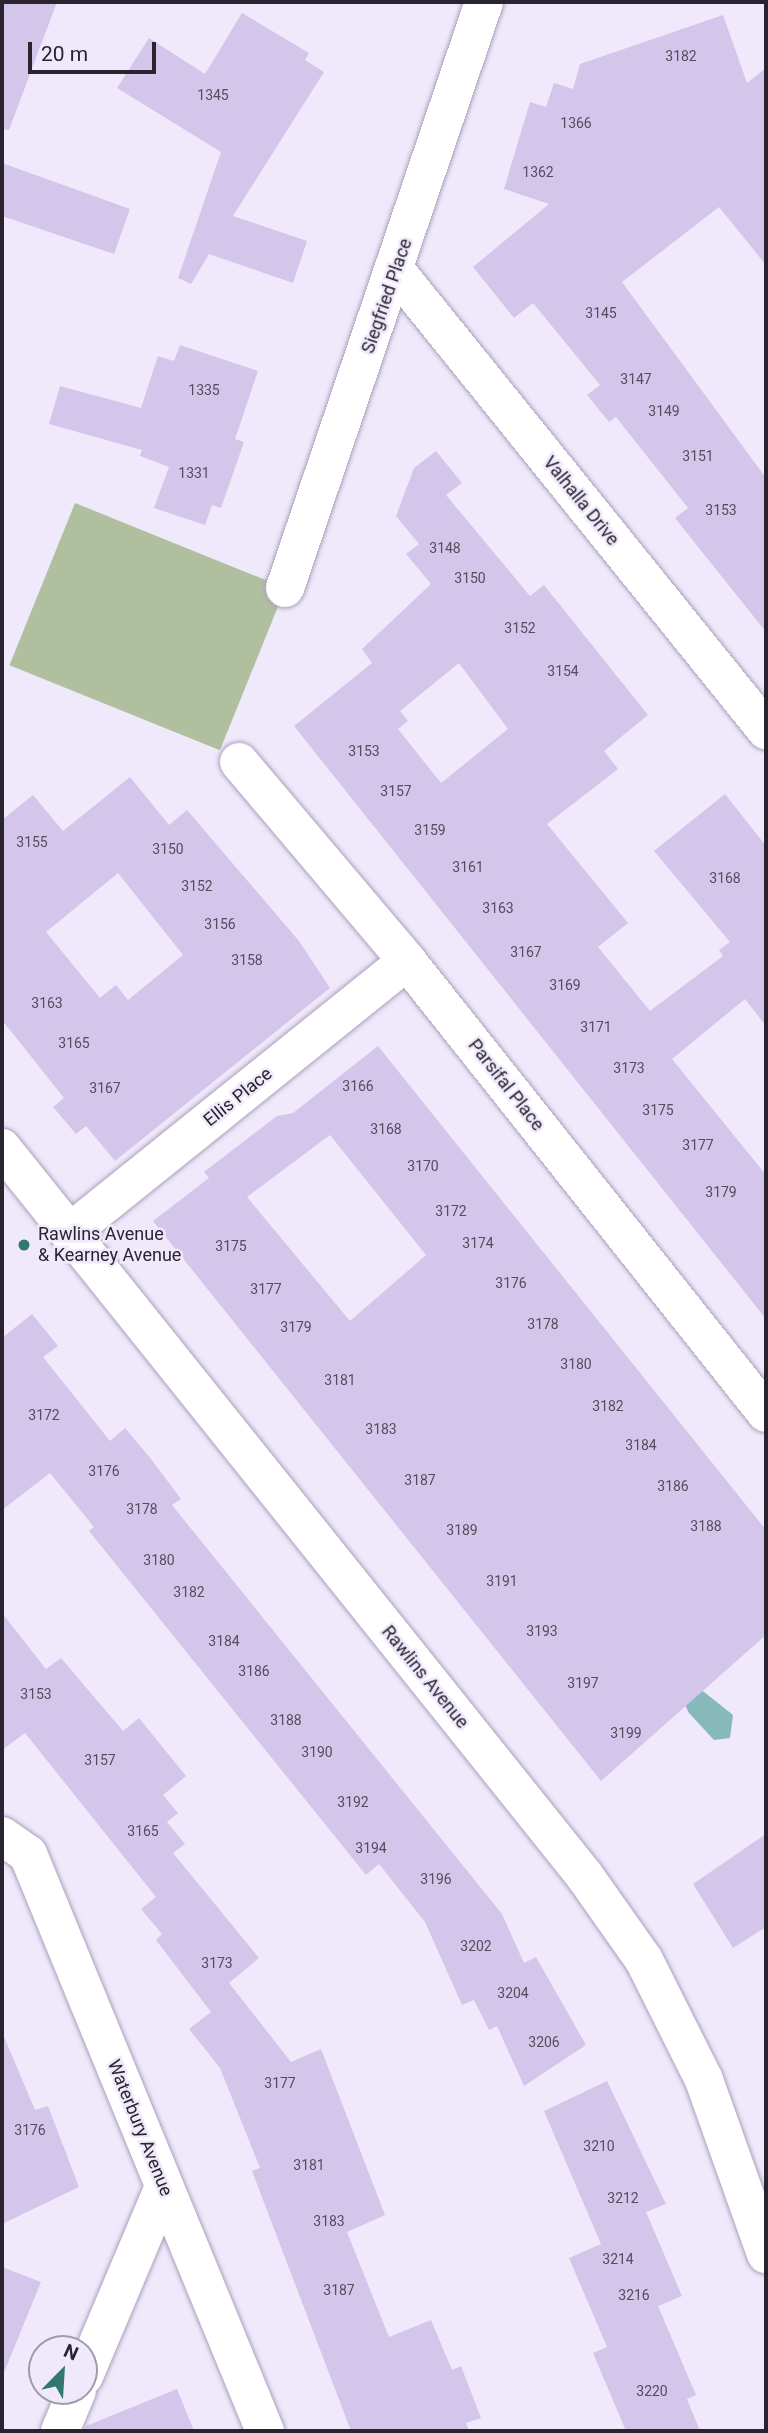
<!DOCTYPE html>
<style>
body{margin:0}
#map{position:relative;width:768px;height:2433px;overflow:hidden;background:#f0e9fb;font-family:Roboto,sans-serif}
div>[style]{position:absolute}
[style*='--x']{left:calc(var(--x)*1px);top:calc(var(--y)*1px);width:calc(var(--w)*1px);rotate:calc(var(--a)*1deg)}
.green>*{inset:0;background:#b0c09e;transform-origin:0 0}
.water>*{inset:0;background:#87b9bc}
.building>*{inset:0;background:#d4c5ea}
.roads{filter:drop-shadow(0 0 2px #aba0bc) drop-shadow(0 0 2px #aba0bc)}
.minor>*{height:38px;margin:-19px;padding:0 19px;transform-origin:19px;border-radius:19px;background:#fff}
.dots>*{width:19px;height:19px;translate:-50% -50%;box-sizing:border-box;border:4px solid #f0e9fb;border-radius:50%}
span{translate:-50% -50%;white-space:nowrap;text-align:center;line-height:1.15;-webkit-text-stroke:5px #f0e9fb;paint-order:stroke}
.number-label{font-size:14px;color:#544d5e}
.number-label span{-webkit-text-stroke-width:0}
.street-label{font-size:18px;color:#292530}
.poi-label{font-size:18px;color:#292530}
.left{translate:0 -50%;text-align:left}
.frame{position:absolute;inset:0;border:4px solid #292530;pointer-events:none}
.north{position:absolute;left:28px;top:2335px;width:70px;height:70px;box-sizing:border-box;background:#f0e9fb;border:2px solid #a09baa;border-radius:50%;rotate:24deg;font-size:19px;font-weight:700;line-height:28px;text-align:center;color:#292530}
.north::after{content:'';display:block;margin:auto;width:24px;height:32px;background:#32786e;clip-path:polygon(50% 0,100% 100%,50% 72%,0 100%)}
.scale{position:absolute;left:28px;top:42px;width:128px;height:32px;box-sizing:border-box;border:4px solid #292530;border-top:0;padding-left:9px;font-size:21px;line-height:24px;white-space:nowrap;color:#292530;-webkit-text-stroke:5px #f0e9fb;paint-order:stroke}
</style>
<div id="map">
<div class="green">
<div style="left:75px;top:503px;width:227px;height:175px;rotate:22deg"></div>
</div>
<div class="water">
<div style="clip-path:polygon(699px 1688px,733px 1715px,730px 1738px,714px 1740px,689px 1713px,685px 1705px)"></div>
</div>
<div class="building">
<div style="clip-path:polygon(2px 2px,57px 2px,9px 130px,2px 129px)"></div>
<div style="clip-path:polygon(242px 13px,309px 53px,305px 60px,324px 72px,233px 216px,307px 241px,293px 283px,209px 254px,191px 284px,178px 278px,221px 152px,117px 88px,149px 38px,205px 74px)"></div>
<div style="clip-path:polygon(723px 15px,747px 83px,766px 68px,766px 265px,719px 207px,622px 282px,766px 478px,766px 632px,675px 518px,688px 508px,616px 417px,609px 422px,587px 395px,600px 385px,533px 303px,514px 318px,473px 267px,549px 204px,504px 189px,530px 102px,546px 107px,554px 83px,573px 89px,580px 64px)"></div>
<div style="clip-path:polygon(2px 163px,130px 209px,114px 254px,2px 216px)"></div>
<div style="clip-path:polygon(180px 345px,258px 371px,235px 439px,244px 442px,221px 508px,212px 505px,205px 525px,154px 508px,169px 467px,140px 456px,142px 450px,49px 424px,60px 386px,141px 408px,158px 356px,174px 361px)"></div>
<div style="clip-path:polygon(evenodd,436px 451px,462px 483px,446px 495px,530px 596px,544px 585px,648px 715px,604px 751px,618px 769px,547px 824px,628px 923px,598px 947px,650px 1011px,723px 956px,719px 950px,730px 942px,654px 851px,725px 794px,766px 846px,766px 1026px,745px 999px,672px 1059px,766px 1175px,766px 1319px,294px 726px,372px 663px,362px 649px,431px 584px,406px 554px,419px 544px,396px 516px,414px 468px,436px 451px,459px 663px,508px 729px,441px 783px,398px 729px,408px 721px,400px 711px,459px 663px)"></div>
<div style="clip-path:polygon(evenodd,130px 777px,169px 825px,187px 810px,299px 941px,330px 988px,115px 1161px,86px 1126px,76px 1134px,53px 1107px,64px 1098px,2px 1020px,2px 820px,33px 795px,63px 831px,130px 777px,118px 873px,183px 955px,128px 1000px,116px 985px,100px 998px,46px 932px,118px 873px)"></div>
<div style="clip-path:polygon(evenodd,378px 1046px,766px 1530px,766px 1635px,601px 1781px,153px 1221px,209px 1178px,204px 1172px,277px 1116px,293px 1113px,378px 1046px,330px 1135px,426px 1255px,350px 1321px,247px 1197px,330px 1135px)"></div>
<div style="clip-path:polygon(32px 1314px,58px 1346px,43px 1357px,110px 1441px,125px 1428px,151px 1459px,181px 1499px,172px 1505px,502px 1914px,524px 1963px,536px 1957px,586px 2045px,524px 2086px,497px 2026px,489px 2030px,474px 2000px,462px 2005px,425px 1922px,379px 1864px,366px 1875px,89px 1531px,94px 1527px,50px 1473px,2px 1510px,2px 1338px)"></div>
<div style="clip-path:polygon(2px 1613px,46px 1669px,61px 1658px,123px 1731px,139px 1718px,186px 1776px,163px 1795px,178px 1813px,167px 1822px,185px 1844px,173px 1853px,259px 1958px,229px 1983px,291px 2062px,321px 2049px,385px 2215px,347px 2232px,389px 2337px,431px 2320px,452px 2370px,461px 2366px,481px 2418px,466px 2423px,469px 2431px,351px 2431px,252px 2171px,260px 2168px,220px 2068px,189px 2029px,211px 2012px,156px 1940px,162px 1934px,141px 1909px,156px 1897px,25px 1733px,2px 1750px)"></div>
<div style="clip-path:polygon(766px 1834px,766px 1927px,733px 1948px,693px 1884px)"></div>
<div style="clip-path:polygon(2px 2032px,35px 2110px,48px 2106px,79px 2187px,2px 2224px)"></div>
<div style="clip-path:polygon(607px 2081px,666px 2204px,646px 2212px,682px 2296px,658px 2306px,696px 2395px,687px 2399px,700px 2431px,626px 2431px,593px 2353px,607px 2347px,569px 2258px,601px 2244px,544px 2111px)"></div>
<div style="clip-path:polygon(2px 2267px,41px 2282px,3px 2375px,2px 2375px)"></div>
<div style="clip-path:polygon(177px 2389px,194px 2431px,84px 2431px,86px 2426px)"></div>
</div>
<div class="roads">
<div class="minor">
<div style="--x:396;--y:271;--w:590;--a:51.13"></div>
<div style="--x:285;--y:588;--w:619;--a:-71.24"></div>
<div style="--x:239;--y:762;--w:260;--a:49.8"></div>
<div style="--x:407;--y:961;--w:577;--a:51.54"></div>
<div style="--x:2;--y:1148;--w:931;--a:51.32"></div>
<div style="--x:584;--y:1875;--w:104;--a:54.8"></div>
<div style="--x:644;--y:1960;--w:134;--a:63.4"></div>
<div style="--x:704;--y:2080;--w:185;--a:70.4"></div>
<div style="--x:69;--y:1233;--w:434;--a:-38.8"></div>
<div style="--x:2;--y:1836;--w:32;--a:35"></div>
<div style="--x:28;--y:1854;--w:624;--a:67.67"></div>
<div style="--x:84;--y:2376;--w:205;--a:-67.1"></div>
<div style="--x:60;--y:2431;--w:43;--a:-67"></div>
</div>
</div>
<div class="dots">
<div style="left:24px;top:1245px;background:#32786e"></div>
</div>
<div class="number-label">
<span style="left:681px;top:56px">3182</span>
<span style="left:213px;top:95px">1345</span>
<span style="left:576px;top:123px">1366</span>
<span style="left:538px;top:172px">1362</span>
<span style="left:601px;top:313px">3145</span>
<span style="left:636px;top:379px">3147</span>
<span style="left:204px;top:390px">1335</span>
<span style="left:664px;top:411px">3149</span>
<span style="left:698px;top:456px">3151</span>
<span style="left:194px;top:473px">1331</span>
<span style="left:721px;top:510px">3153</span>
<span style="left:445px;top:548px">3148</span>
<span style="left:470px;top:578px">3150</span>
<span style="left:520px;top:628px">3152</span>
<span style="left:563px;top:671px">3154</span>
<span style="left:364px;top:751px">3153</span>
<span style="left:396px;top:791px">3157</span>
<span style="left:430px;top:830px">3159</span>
<span style="left:32px;top:842px">3155</span>
<span style="left:168px;top:849px">3150</span>
<span style="left:468px;top:867px">3161</span>
<span style="left:725px;top:878px">3168</span>
<span style="left:197px;top:886px">3152</span>
<span style="left:498px;top:908px">3163</span>
<span style="left:220px;top:924px">3156</span>
<span style="left:526px;top:952px">3167</span>
<span style="left:247px;top:960px">3158</span>
<span style="left:565px;top:985px">3169</span>
<span style="left:47px;top:1003px">3163</span>
<span style="left:596px;top:1027px">3171</span>
<span style="left:74px;top:1043px">3165</span>
<span style="left:629px;top:1068px">3173</span>
<span style="left:358px;top:1086px">3166</span>
<span style="left:105px;top:1088px">3167</span>
<span style="left:658px;top:1110px">3175</span>
<span style="left:386px;top:1129px">3168</span>
<span style="left:698px;top:1145px">3177</span>
<span style="left:423px;top:1166px">3170</span>
<span style="left:721px;top:1192px">3179</span>
<span style="left:451px;top:1211px">3172</span>
<span style="left:478px;top:1243px">3174</span>
<span style="left:231px;top:1246px">3175</span>
<span style="left:511px;top:1283px">3176</span>
<span style="left:266px;top:1289px">3177</span>
<span style="left:543px;top:1324px">3178</span>
<span style="left:296px;top:1327px">3179</span>
<span style="left:576px;top:1364px">3180</span>
<span style="left:340px;top:1380px">3181</span>
<span style="left:608px;top:1406px">3182</span>
<span style="left:44px;top:1415px">3172</span>
<span style="left:381px;top:1429px">3183</span>
<span style="left:641px;top:1445px">3184</span>
<span style="left:104px;top:1471px">3176</span>
<span style="left:420px;top:1480px">3187</span>
<span style="left:673px;top:1486px">3186</span>
<span style="left:142px;top:1509px">3178</span>
<span style="left:706px;top:1526px">3188</span>
<span style="left:462px;top:1530px">3189</span>
<span style="left:159px;top:1560px">3180</span>
<span style="left:502px;top:1581px">3191</span>
<span style="left:189px;top:1592px">3182</span>
<span style="left:542px;top:1631px">3193</span>
<span style="left:224px;top:1641px">3184</span>
<span style="left:254px;top:1671px">3186</span>
<span style="left:583px;top:1683px">3197</span>
<span style="left:36px;top:1694px">3153</span>
<span style="left:286px;top:1720px">3188</span>
<span style="left:626px;top:1733px">3199</span>
<span style="left:317px;top:1752px">3190</span>
<span style="left:100px;top:1760px">3157</span>
<span style="left:353px;top:1802px">3192</span>
<span style="left:143px;top:1831px">3165</span>
<span style="left:371px;top:1848px">3194</span>
<span style="left:436px;top:1879px">3196</span>
<span style="left:476px;top:1946px">3202</span>
<span style="left:217px;top:1963px">3173</span>
<span style="left:513px;top:1993px">3204</span>
<span style="left:544px;top:2042px">3206</span>
<span style="left:280px;top:2083px">3177</span>
<span style="left:30px;top:2130px">3176</span>
<span style="left:599px;top:2146px">3210</span>
<span style="left:309px;top:2165px">3181</span>
<span style="left:623px;top:2198px">3212</span>
<span style="left:329px;top:2221px">3183</span>
<span style="left:618px;top:2259px">3214</span>
<span style="left:339px;top:2290px">3187</span>
<span style="left:634px;top:2295px">3216</span>
<span style="left:652px;top:2391px">3220</span>
</div>
<div class="street-label">
<span style="left:387px;top:296px;rotate:-71deg">Siegfried Place</span>
<span style="left:581px;top:501px;rotate:51deg">Valhalla Drive</span>
<span style="left:506px;top:1085px;rotate:52deg">Parsifal Place</span>
<span style="left:238px;top:1097px;rotate:-39deg">Ellis Place</span>
<span style="left:425px;top:1677px;rotate:51deg">Rawlins Avenue</span>
<span style="left:140px;top:2128px;rotate:68deg">Waterbury Avenue</span>
</div>
<div class="poi-label">
<span class="left" style="left:38px;top:1245px">Rawlins Avenue<br>&amp; Kearney Avenue</span>
</div>
<div class="frame"></div>
<div class="north">N</div>
<div class="scale">20 m</div>
</div>
